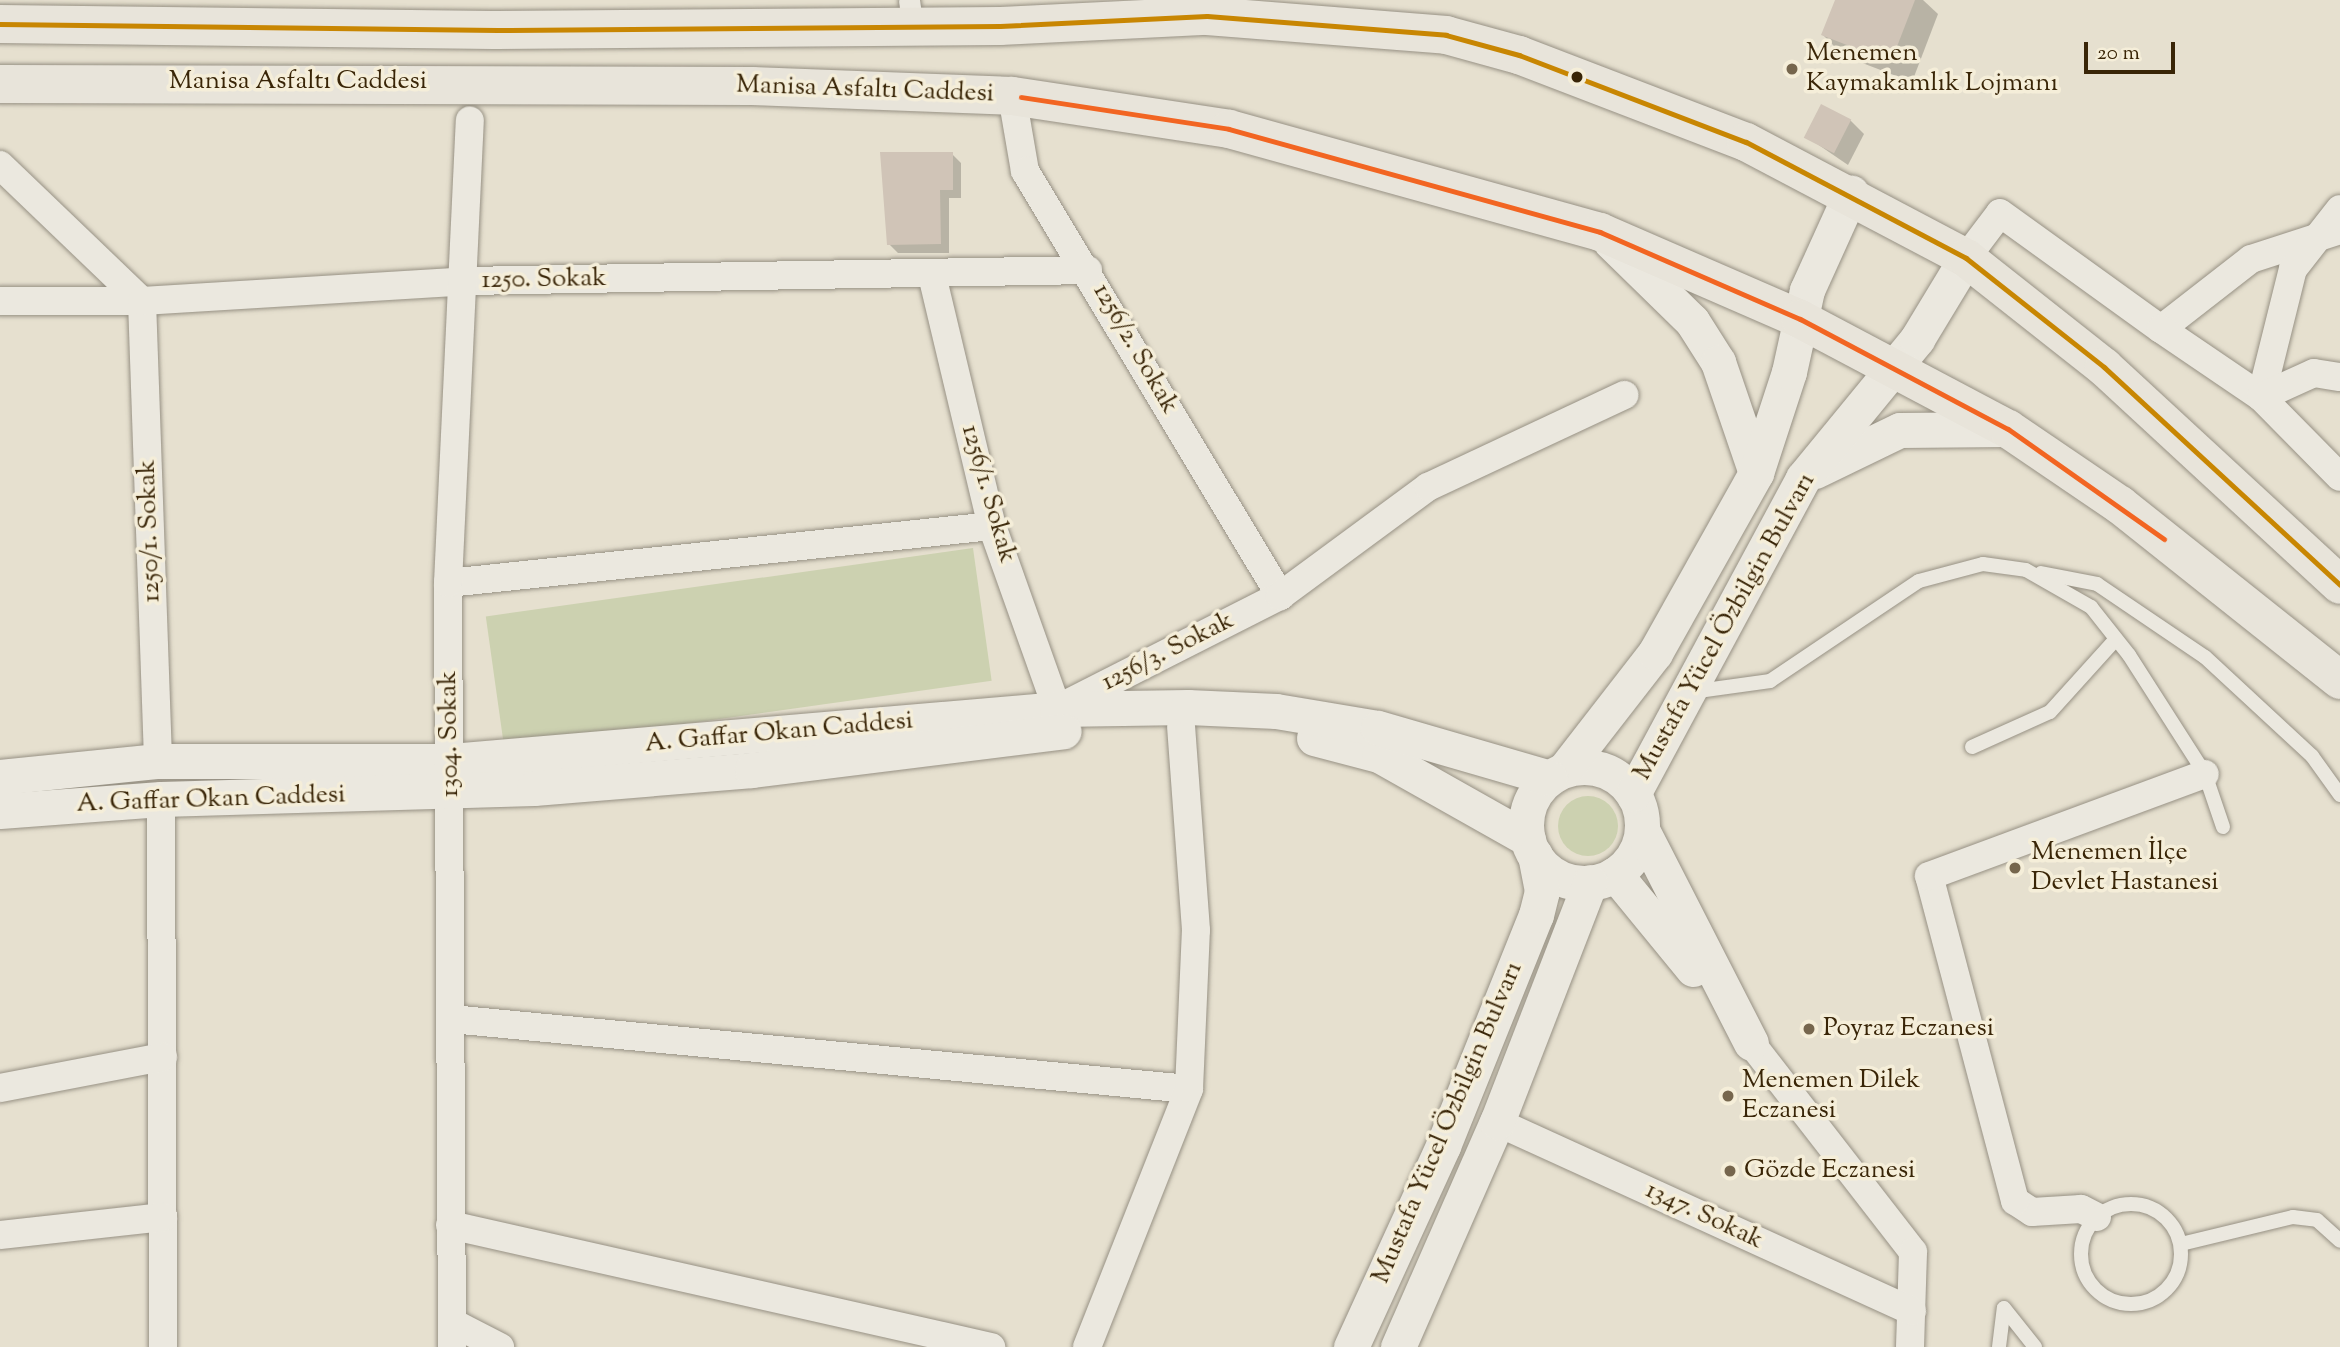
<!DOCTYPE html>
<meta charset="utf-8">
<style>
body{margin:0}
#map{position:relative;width:2340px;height:1347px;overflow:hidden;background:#e6e0cf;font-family:"Sorts Mill Goudy",serif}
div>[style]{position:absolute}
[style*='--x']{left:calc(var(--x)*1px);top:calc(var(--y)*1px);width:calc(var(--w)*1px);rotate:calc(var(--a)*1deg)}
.green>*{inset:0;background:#ccd1b0;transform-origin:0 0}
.round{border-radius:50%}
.shadow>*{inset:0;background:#0003}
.building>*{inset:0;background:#d0c4b7;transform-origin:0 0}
.roads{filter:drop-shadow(0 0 2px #979184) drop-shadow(0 0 2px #979184)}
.service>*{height:14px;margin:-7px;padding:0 7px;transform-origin:7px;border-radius:7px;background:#ebe8df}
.service>.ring{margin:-7px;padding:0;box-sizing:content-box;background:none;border:14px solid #ebe8df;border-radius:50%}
.pedestrian>*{height:21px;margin:-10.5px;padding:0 10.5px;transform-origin:10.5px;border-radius:10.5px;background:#ebe8df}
.minor>*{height:28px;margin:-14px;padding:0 14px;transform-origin:14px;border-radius:14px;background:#ebe8df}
.tertiary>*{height:35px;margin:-17.5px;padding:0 17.5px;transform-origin:17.5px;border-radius:17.5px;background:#ebe8df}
.tertiary>.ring{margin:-17.5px;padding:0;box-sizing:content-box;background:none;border:35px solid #ebe8df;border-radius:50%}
.trunk>*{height:38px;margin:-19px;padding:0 19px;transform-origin:19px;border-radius:19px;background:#e8e4da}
.bus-1>*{height:5px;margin:-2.5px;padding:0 2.5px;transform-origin:2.5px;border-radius:2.5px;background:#c88602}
.bus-2>*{height:5px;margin:-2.5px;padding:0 2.5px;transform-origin:2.5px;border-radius:2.5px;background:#f26522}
.dots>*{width:19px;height:19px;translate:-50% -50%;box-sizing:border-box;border:4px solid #f5eed9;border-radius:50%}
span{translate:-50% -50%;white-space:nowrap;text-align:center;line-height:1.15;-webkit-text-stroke:7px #f5eed9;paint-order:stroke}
.poi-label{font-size:26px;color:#392507}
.left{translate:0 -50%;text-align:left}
.street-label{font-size:26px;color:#392507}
.scale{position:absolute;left:2084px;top:42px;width:91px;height:32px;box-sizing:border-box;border:4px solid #392507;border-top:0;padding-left:9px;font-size:21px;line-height:24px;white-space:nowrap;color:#392507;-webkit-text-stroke:5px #f5eed9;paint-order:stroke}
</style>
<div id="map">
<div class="green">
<div style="left:973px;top:548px;width:134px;height:492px;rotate:82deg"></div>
<div class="round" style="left:1558px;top:796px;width:60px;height:60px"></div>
</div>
<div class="shadow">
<div style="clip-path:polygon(1837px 0,1923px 0,1938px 14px,1912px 82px,1844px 56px,1823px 35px)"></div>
<div style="clip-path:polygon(1850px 120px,1864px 134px,1848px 165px,1807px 137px)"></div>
<div style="clip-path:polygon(952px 154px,961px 163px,961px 198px,949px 198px,949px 253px,898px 253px,889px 244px)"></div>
</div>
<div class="building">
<div style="clip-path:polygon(1835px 0,1915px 0,1891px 62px,1821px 35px)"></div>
<div style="left:1821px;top:104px;width:34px;height:38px;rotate:27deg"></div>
<div style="clip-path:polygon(880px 152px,953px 152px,953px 190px,940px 190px,941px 244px,887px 245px)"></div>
</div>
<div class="roads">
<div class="service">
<div style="--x:2041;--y:573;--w:57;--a:11.1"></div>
<div style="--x:2097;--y:584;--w:130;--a:34.1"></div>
<div style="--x:2205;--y:657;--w:146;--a:42.8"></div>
<div style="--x:2312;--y:756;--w:48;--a:54.3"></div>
<div style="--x:1691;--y:692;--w:80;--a:-7.9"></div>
<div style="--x:1770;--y:681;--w:179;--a:-33.9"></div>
<div style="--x:1919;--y:581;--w:66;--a:-14.9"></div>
<div style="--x:1983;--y:564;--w:43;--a:7.9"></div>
<div style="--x:2026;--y:570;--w:75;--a:29.6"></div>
<div style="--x:2091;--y:607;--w:61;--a:51.6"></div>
<div style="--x:2129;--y:655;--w:141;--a:57.4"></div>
<div style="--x:2205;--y:774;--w:56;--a:71.2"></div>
<div style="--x:1972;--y:747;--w:85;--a:-24.2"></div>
<div style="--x:2050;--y:712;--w:98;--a:-47.9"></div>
<div class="ring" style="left:2081px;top:1204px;width:86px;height:86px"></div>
<div style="--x:2181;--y:1244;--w:115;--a:-13.6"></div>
<div style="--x:2293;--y:1217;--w:24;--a:7"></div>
<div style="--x:2317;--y:1220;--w:31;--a:42"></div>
<div style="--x:1999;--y:1347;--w:39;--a:-83"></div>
<div style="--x:2004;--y:1308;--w:50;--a:51.5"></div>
</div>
<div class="pedestrian">
<div style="--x:909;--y:0;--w:27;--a:82"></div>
</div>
<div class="minor">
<div style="--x:1012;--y:96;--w:76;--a:80.2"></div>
<div style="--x:1025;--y:171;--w:496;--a:59"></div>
<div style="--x:0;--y:165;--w:197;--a:43.8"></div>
<div style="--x:142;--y:301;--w:460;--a:88"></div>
<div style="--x:1966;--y:258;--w:56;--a:-52.9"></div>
<div style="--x:2000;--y:213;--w:198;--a:35.8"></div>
<div style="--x:2161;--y:329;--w:114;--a:-37.9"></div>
<div style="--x:2251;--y:259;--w:94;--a:-18"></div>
<div style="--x:932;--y:275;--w:258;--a:76.6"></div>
<div style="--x:992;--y:526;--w:194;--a:70.4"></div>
<div style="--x:1057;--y:709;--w:250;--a:-26.9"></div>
<div style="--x:1280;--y:596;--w:184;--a:-36.4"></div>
<div style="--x:1428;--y:487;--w:217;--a:-25.1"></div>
<div style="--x:0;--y:301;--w:142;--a:0"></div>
<div style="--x:142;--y:301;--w:325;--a:-3.5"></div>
<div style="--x:466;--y:281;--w:622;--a:-1.01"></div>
<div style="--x:2161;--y:329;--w:121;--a:34.2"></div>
<div style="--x:2261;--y:397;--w:112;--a:45.4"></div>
<div style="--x:2261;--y:397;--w:132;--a:-76"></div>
<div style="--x:2293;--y:269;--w:76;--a:-51.9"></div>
<div style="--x:2261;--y:397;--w:58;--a:-24.4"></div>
<div style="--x:2314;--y:373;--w:26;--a:9"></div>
<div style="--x:448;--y:583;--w:547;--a:-5.98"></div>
<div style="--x:161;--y:799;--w:548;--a:89.79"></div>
<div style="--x:451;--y:1019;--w:741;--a:5.42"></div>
<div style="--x:1751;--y:1043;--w:264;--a:52.2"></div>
<div style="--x:1913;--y:1252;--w:95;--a:91.8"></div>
<div style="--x:0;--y:1088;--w:166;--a:-10.8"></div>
<div style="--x:1497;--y:1122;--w:456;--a:24.5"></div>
<div style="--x:2097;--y:1217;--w:18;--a:-153"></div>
<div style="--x:2081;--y:1209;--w:49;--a:176.5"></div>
<div style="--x:2032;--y:1212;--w:20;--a:-147"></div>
<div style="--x:2015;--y:1201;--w:336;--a:-104.8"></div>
<div style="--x:1929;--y:876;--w:294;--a:-20.3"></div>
<div style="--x:450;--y:1225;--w:555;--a:12.71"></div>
<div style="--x:0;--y:1235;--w:164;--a:-6.3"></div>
<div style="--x:453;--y:1323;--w:53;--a:27.1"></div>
<div style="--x:452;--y:1347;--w:764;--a:-90.3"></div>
<div style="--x:448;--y:583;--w:463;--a:-87.3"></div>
<div style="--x:1087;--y:1347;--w:277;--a:-68.4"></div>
<div style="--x:1189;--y:1089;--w:159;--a:-87.5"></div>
<div style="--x:1196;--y:930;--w:203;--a:-94.2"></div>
</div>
<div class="tertiary">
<div style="--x:1611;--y:242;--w:113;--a:44.3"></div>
<div style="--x:1692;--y:321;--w:49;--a:57.6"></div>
<div style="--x:1718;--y:362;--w:117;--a:71.1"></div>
<div style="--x:1815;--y:471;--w:94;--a:-25.8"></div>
<div style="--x:1900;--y:430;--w:108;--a:-0.5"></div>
<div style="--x:1314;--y:738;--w:67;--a:14.7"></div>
<div style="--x:1379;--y:755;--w:171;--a:29.4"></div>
<div class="ring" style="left:1526px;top:767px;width:81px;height:81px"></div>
<div style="--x:1565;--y:769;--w:147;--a:-52.2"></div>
<div style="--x:1655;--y:653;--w:206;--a:-60.7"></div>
<div style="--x:1756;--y:473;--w:106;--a:-71.9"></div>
<div style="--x:1789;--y:372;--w:84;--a:-77.6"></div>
<div style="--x:1807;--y:290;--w:107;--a:-65.6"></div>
<div style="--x:0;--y:777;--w:159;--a:-5.8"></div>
<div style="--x:158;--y:761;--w:293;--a:0"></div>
<div style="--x:451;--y:761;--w:608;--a:-4.9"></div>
<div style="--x:1057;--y:709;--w:131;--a:-0.9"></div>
<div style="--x:1188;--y:707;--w:88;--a:2.6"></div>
<div style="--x:1276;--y:711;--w:103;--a:9.5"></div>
<div style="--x:1378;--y:728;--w:179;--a:16.2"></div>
<div style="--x:1633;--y:794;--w:359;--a:-61.7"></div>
<div style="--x:1803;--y:478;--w:180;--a:-50.6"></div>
<div style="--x:1917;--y:339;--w:95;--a:-58.8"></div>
<div style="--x:0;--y:811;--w:161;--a:-4.3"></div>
<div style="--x:161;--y:799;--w:373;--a:-1.7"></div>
<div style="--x:534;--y:788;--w:219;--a:-4.7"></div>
<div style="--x:752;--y:770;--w:314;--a:-7.1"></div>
<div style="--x:1642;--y:830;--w:239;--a:62.9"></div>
<div style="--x:1615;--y:874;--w:123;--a:50.6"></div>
<div style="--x:1351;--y:1347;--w:221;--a:-65.4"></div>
<div style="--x:1443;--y:1146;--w:249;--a:-68.1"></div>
<div style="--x:1536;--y:915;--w:25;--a:-76"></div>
<div style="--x:1542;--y:891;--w:37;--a:-101"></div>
<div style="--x:1398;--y:1347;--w:246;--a:-66.3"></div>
<div style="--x:1497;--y:1122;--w:257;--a:-68.8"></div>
</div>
<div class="trunk">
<div style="--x:0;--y:24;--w:497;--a:0.7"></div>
<div style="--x:497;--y:30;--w:503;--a:-0.46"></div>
<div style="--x:1000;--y:26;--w:207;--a:-2.8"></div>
<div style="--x:1207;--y:16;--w:240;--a:4.5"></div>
<div style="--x:1446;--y:35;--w:76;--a:15.3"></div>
<div style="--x:1519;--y:55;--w:243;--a:21"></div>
<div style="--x:1746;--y:142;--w:249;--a:27.8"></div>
<div style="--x:1966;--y:258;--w:176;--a:38.3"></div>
<div style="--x:2104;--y:367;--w:321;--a:42.7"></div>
<div style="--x:0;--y:84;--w:752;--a:0.15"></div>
<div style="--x:752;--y:86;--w:260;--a:2.2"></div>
<div style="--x:1012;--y:96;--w:219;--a:8.6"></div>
<div style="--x:1229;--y:129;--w:385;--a:15.5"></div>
<div style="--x:1600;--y:232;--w:218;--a:23.5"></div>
<div style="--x:1800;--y:319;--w:235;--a:27.9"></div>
<div style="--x:2008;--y:429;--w:135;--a:34.2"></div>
<div style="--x:2120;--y:505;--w:281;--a:38.5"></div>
</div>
</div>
<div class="bus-1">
<div style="--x:0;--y:24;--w:497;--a:0.7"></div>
<div style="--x:497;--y:30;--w:503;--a:-0.46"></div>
<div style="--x:1000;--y:26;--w:207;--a:-2.8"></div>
<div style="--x:1207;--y:16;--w:240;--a:4.5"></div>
<div style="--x:1446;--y:35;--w:76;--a:15.3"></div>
<div style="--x:1519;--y:55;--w:243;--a:21"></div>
<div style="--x:1746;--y:142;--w:249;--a:27.8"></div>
<div style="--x:1966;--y:258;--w:176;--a:38.3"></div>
<div style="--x:2104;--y:367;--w:321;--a:42.7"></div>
</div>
<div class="bus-2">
<div style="--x:1021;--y:97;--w:210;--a:8.7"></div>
<div style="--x:1229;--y:129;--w:385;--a:15.5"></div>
<div style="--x:1600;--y:232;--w:218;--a:23.5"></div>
<div style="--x:1800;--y:319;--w:235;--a:27.9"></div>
<div style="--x:2008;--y:429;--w:191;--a:35.2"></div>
</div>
<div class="dots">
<div style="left:1792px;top:69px;background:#76664d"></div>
<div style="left:1577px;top:77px;background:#392507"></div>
<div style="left:2015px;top:868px;background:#76664d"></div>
<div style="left:1809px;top:1029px;background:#76664d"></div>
<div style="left:1728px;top:1096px;background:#76664d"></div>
<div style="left:1730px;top:1171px;background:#76664d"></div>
</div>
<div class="poi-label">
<span class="left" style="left:1806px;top:69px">Menemen<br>Kaymakamlık Lojmanı</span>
<span class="left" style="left:2031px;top:868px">Menemen İlçe<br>Devlet Hastanesi</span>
<span class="left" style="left:1823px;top:1029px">Poyraz Eczanesi</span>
<span class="left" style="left:1742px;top:1096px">Menemen Dilek<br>Eczanesi</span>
<span class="left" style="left:1744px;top:1171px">Gözde Eczanesi</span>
</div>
<div class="street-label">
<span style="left:298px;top:82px">Manisa Asfaltı Caddesi</span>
<span style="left:865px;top:90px;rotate:2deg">Manisa Asfaltı Caddesi</span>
<span style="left:544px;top:280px;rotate:-1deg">1250. Sokak</span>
<span style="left:1135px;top:349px;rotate:60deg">1256/2. Sokak</span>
<span style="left:988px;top:494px;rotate:74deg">1256/1. Sokak</span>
<span style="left:150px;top:531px;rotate:-92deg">1250/1. Sokak</span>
<span style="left:1725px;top:627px;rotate:-61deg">Mustafa Yücel Özbilgin Bulvarı</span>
<span style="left:1168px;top:652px;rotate:-27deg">1256/3. Sokak</span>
<span style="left:779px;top:733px;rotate:-5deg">A. Gaffar Okan Caddesi</span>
<span style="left:450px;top:734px;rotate:-91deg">1304. Sokak</span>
<span style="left:211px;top:800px;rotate:-2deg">A. Gaffar Okan Caddesi</span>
<span style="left:1448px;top:1123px;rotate:-67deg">Mustafa Yücel Özbilgin Bulvarı</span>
<span style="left:1704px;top:1216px;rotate:25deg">1347. Sokak</span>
</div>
<div class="scale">20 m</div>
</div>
